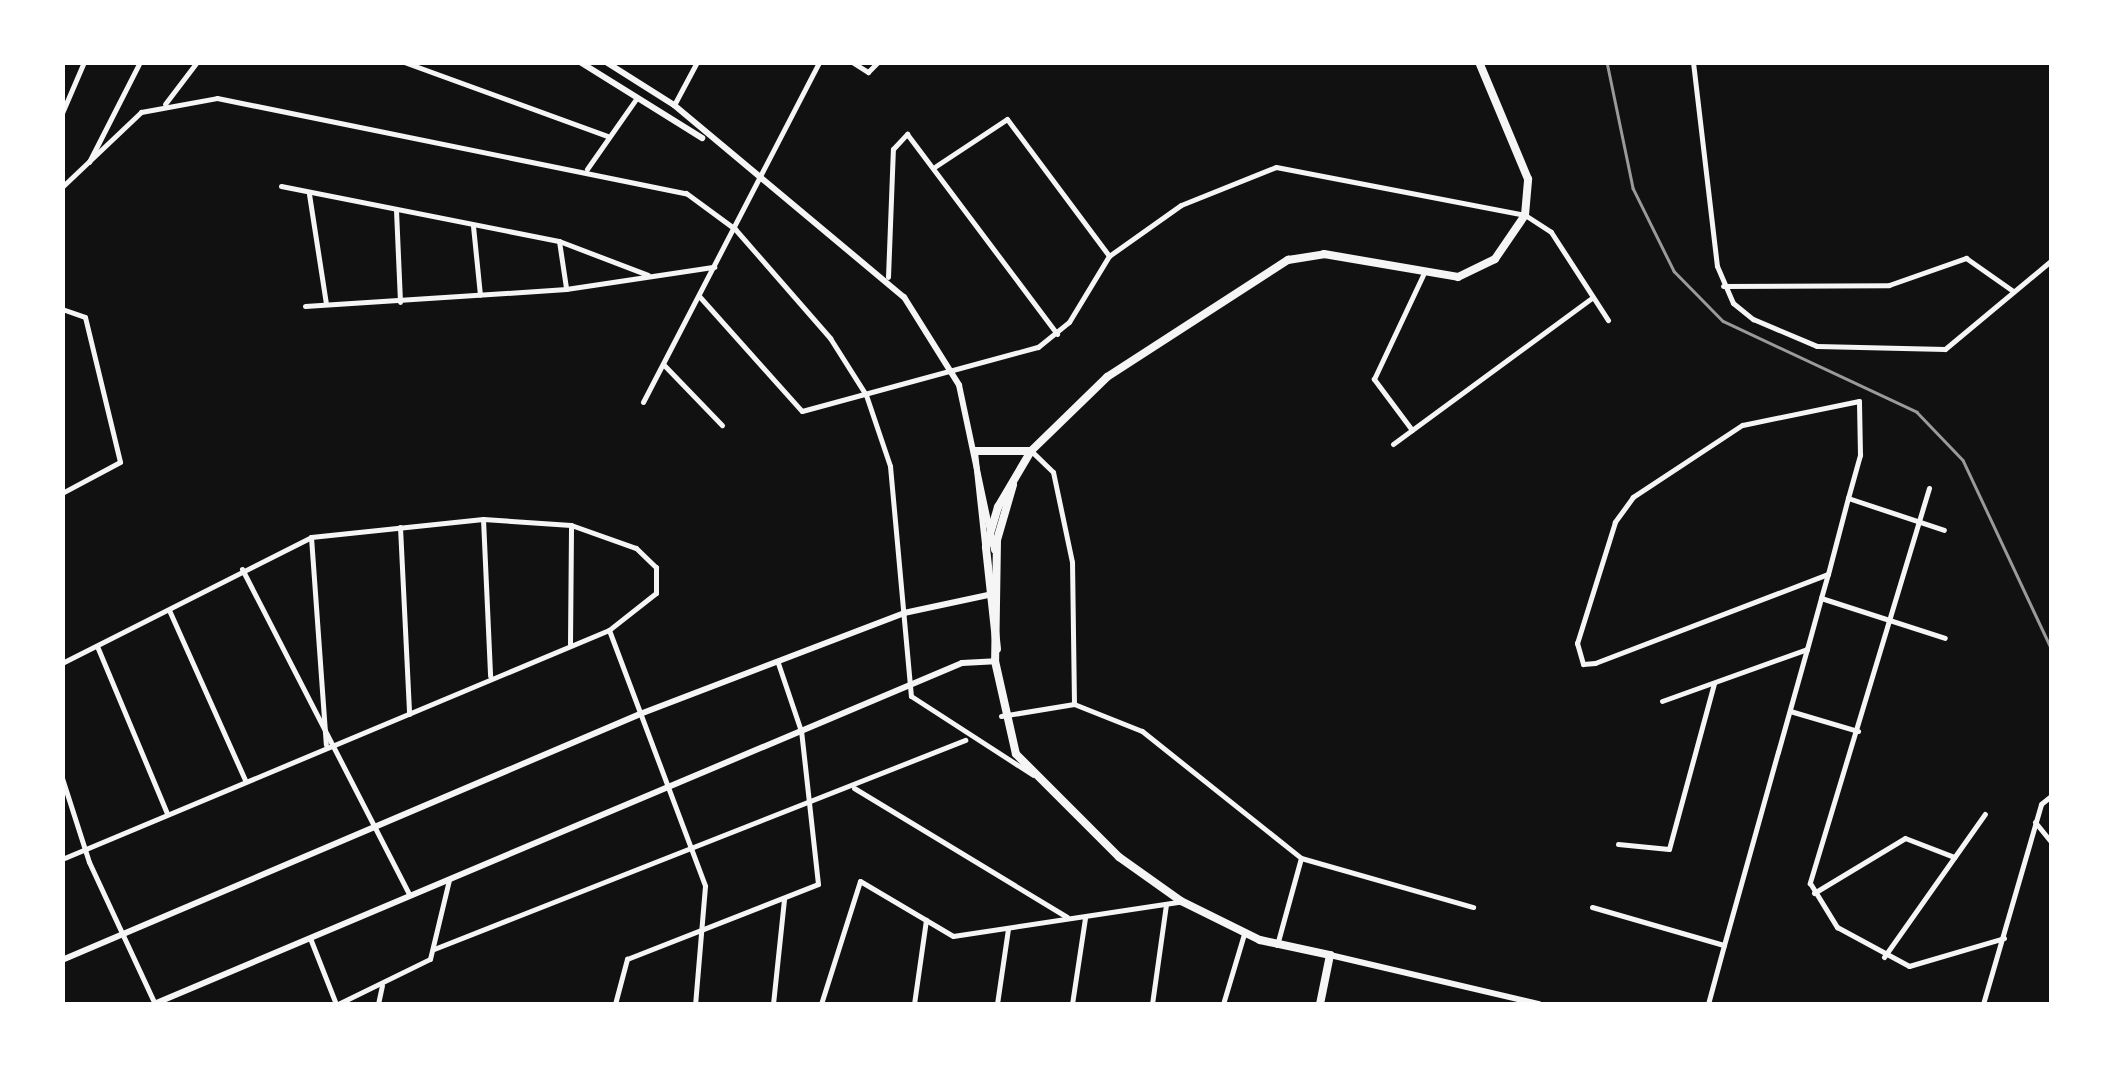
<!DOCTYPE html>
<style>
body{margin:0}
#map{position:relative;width:2114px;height:1067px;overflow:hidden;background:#111;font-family:"IBM Plex Sans",sans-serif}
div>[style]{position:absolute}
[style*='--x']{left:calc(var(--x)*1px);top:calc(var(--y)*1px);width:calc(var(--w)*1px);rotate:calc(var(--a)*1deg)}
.minor>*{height:5px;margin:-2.5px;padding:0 2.5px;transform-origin:2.5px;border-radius:2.5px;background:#f5f5f5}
.tertiary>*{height:6px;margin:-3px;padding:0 3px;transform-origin:3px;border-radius:3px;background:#f5f5f5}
.secondary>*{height:6px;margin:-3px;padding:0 3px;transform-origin:3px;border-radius:3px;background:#f5f5f5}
.primary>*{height:8px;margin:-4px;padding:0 4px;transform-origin:4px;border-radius:4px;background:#f5f5f5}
.rail>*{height:2.5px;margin:-1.25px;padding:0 1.25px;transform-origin:1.25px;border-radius:1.25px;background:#9a9a9a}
span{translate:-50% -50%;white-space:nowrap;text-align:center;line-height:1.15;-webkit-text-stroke:9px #fff;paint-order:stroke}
.frame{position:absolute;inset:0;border:65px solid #fff;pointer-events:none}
</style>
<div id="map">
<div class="minor">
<div style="--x:404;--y:62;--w:216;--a:20"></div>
<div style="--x:852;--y:62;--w:19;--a:32"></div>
<div style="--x:868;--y:72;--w:14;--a:-45"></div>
<div style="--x:1693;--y:62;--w:205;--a:83.3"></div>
<div style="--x:1717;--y:266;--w:40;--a:66.6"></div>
<div style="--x:1733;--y:303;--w:26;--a:39"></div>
<div style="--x:1753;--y:319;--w:69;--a:22.9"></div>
<div style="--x:1817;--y:346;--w:128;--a:1.3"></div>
<div style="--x:1945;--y:349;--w:139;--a:-39.8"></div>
<div style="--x:165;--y:104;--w:53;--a:-52.7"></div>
<div style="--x:674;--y:105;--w:49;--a:-61.9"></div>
<div style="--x:62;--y:113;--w:56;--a:-66.7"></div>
<div style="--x:89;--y:162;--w:112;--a:-63"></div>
<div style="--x:936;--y:166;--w:85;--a:-33.5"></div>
<div style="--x:1007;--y:119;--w:171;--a:53.3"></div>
<div style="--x:587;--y:169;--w:85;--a:-55"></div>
<div style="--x:281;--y:186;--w:283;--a:11.2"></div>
<div style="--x:559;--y:241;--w:95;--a:20.9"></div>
<div style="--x:62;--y:187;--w:109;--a:-43.5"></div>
<div style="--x:141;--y:112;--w:77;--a:-10.4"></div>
<div style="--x:217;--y:98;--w:479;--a:11.5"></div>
<div style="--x:686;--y:193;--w:61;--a:36.3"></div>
<div style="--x:735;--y:229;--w:145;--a:48.9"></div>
<div style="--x:830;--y:338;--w:67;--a:57.7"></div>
<div style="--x:866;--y:395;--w:75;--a:71.3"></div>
<div style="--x:890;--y:466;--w:231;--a:84.8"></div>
<div style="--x:911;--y:696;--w:145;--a:32.9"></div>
<div style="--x:309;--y:194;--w:111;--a:81.2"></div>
<div style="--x:396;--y:210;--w:92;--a:87.5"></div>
<div style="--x:473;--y:226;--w:69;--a:84.2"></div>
<div style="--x:559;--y:241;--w:48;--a:81.5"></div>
<div style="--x:888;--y:277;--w:128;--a:-87.8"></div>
<div style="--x:893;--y:149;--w:21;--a:-47"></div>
<div style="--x:907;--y:134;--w:250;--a:53.1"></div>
<div style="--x:1723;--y:286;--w:166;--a:-0.3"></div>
<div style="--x:1889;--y:285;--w:82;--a:-19.3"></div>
<div style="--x:1966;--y:258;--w:57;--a:35.1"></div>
<div style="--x:699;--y:296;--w:154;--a:48.2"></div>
<div style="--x:802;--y:411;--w:245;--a:-15.2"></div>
<div style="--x:1038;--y:347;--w:40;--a:-39"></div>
<div style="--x:1069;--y:322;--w:77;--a:-58.8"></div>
<div style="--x:1109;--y:256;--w:88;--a:-35.3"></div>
<div style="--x:1181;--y:205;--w:102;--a:-21.8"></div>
<div style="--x:1276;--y:167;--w:254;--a:10.9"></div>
<div style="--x:1525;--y:215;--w:31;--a:33"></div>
<div style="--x:1551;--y:232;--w:105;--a:57.1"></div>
<div style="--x:305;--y:306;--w:262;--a:-3.7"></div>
<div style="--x:566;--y:289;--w:150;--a:-8.5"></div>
<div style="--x:62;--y:309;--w:24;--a:19"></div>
<div style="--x:85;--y:317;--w:149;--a:76.4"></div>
<div style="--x:120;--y:462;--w:66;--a:151.9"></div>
<div style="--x:663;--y:364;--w:85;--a:46"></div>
<div style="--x:643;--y:402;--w:383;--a:-62.6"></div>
<div style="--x:1412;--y:430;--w:64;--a:-126.7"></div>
<div style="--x:1374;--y:379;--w:115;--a:-64.8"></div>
<div style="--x:1393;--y:444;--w:247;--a:-36.3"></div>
<div style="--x:1929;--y:488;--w:413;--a:106.8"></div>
<div style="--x:1810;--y:883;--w:52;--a:58.5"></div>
<div style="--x:1837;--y:927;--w:82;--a:28.4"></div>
<div style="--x:1909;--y:966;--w:99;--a:-16.4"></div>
<div style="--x:1848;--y:498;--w:101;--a:18.4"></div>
<div style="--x:483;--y:519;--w:157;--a:87.4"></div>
<div style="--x:400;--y:527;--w:187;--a:87.2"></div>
<div style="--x:311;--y:537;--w:208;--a:85.9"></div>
<div style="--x:242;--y:569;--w:365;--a:62.8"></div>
<div style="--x:1821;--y:598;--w:130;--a:17.9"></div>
<div style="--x:169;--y:610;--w:186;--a:65.9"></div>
<div style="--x:609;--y:630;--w:273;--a:69.4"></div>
<div style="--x:705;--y:886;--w:118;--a:94.8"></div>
<div style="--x:570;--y:644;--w:119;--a:-89.5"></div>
<div style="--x:97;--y:646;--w:181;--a:67.3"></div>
<div style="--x:62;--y:663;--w:279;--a:-26.8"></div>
<div style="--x:311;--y:537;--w:173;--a:-6"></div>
<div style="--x:483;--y:519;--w:88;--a:3.9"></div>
<div style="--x:571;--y:525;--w:69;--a:19.5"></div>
<div style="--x:636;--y:548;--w:28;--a:44"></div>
<div style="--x:656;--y:567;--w:26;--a:90"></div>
<div style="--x:656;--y:593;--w:60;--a:141.8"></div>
<div style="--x:609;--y:630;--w:593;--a:157.28"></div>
<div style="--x:1662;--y:701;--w:154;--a:-19.7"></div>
<div style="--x:1074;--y:704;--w:73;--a:21.7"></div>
<div style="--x:1142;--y:731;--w:203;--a:38.6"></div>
<div style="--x:1301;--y:858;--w:179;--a:15.9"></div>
<div style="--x:1790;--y:711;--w:71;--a:16.4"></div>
<div style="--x:1001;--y:716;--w:74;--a:-9.3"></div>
<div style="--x:1074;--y:704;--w:142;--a:-90.8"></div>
<div style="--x:1072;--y:562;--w:92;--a:-101.9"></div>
<div style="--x:1053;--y:472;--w:30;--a:-136"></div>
<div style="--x:62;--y:778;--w:88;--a:72.2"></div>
<div style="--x:89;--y:862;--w:157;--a:65.1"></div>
<div style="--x:854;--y:788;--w:249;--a:31.2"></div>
<div style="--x:2035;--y:822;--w:27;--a:51"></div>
<div style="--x:1618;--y:844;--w:51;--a:5.6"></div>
<div style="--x:1669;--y:849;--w:172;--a:-74.8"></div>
<div style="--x:1814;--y:893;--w:106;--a:-31.1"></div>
<div style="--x:1905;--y:838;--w:53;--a:21.2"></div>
<div style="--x:1592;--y:907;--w:137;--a:16.1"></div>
<div style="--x:310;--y:938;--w:71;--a:68.5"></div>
<div style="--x:1277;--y:945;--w:90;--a:-74.6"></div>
<div style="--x:434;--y:949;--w:571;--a:-21.48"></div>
<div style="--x:1884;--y:957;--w:175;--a:-54.8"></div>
<div style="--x:338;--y:1004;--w:102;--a:-26.1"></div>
<div style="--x:430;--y:959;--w:81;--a:-76.5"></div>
<div style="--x:378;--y:1004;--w:19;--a:-78"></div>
<div style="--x:615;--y:1004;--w:47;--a:-75.1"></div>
<div style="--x:627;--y:959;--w:205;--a:-21.4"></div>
<div style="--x:818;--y:884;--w:154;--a:-96.3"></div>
<div style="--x:801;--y:731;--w:72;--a:-108.7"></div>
<div style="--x:773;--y:1004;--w:105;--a:-84"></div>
<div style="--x:821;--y:1004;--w:129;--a:-72.4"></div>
<div style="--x:860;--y:881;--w:108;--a:30.6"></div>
<div style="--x:953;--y:936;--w:229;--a:-8.6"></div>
<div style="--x:914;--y:1004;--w:85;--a:-81.9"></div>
<div style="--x:997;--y:1004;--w:76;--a:-81.7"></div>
<div style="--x:1072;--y:1004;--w:87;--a:-81.4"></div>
<div style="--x:1152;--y:1004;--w:101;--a:-82"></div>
<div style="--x:1223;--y:1004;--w:73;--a:-73.3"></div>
<div style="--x:1708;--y:1004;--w:61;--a:-74.8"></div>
<div style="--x:1724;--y:945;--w:200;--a:-74.4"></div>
<div style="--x:1778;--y:752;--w:107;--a:-74.3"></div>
<div style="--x:1807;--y:649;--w:53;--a:-74.6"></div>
<div style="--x:1821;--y:598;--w:25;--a:-74"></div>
<div style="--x:1828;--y:574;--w:79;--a:-75.3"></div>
<div style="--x:1848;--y:498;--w:45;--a:-74.4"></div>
<div style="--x:1860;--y:455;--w:54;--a:-91.1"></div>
<div style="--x:1859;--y:401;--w:119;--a:168.4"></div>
<div style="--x:1742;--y:425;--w:131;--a:146.6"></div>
<div style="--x:1633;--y:497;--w:31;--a:126"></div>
<div style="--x:1615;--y:522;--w:127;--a:107.4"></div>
<div style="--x:1577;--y:643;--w:22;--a:74"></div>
<div style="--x:1583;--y:664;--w:12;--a:-5"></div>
<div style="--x:1595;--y:663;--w:249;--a:-20.9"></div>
<div style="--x:1983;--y:1004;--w:208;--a:-73.8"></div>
<div style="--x:2041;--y:804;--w:14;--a:-39"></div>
</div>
<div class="tertiary">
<div style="--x:1330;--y:955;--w:215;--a:13.2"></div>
<div style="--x:62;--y:960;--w:628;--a:-23.05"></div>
<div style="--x:640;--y:714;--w:283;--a:-20.9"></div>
<div style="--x:904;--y:613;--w:86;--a:-12.1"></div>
<div style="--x:154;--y:1004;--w:877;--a:-22.88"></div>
<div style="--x:962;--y:663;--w:33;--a:-3"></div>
</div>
<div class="secondary">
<div style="--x:580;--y:62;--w:144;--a:31.9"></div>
<div style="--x:606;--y:62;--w:80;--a:32.3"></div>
<div style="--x:674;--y:105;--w:300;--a:39.9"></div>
<div style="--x:904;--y:297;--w:104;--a:58"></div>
<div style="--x:959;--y:385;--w:169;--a:78"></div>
<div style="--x:975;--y:452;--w:93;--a:83.8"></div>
</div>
<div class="primary">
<div style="--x:975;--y:451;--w:56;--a:0"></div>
<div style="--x:1013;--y:485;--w:57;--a:106.2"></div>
<div style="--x:997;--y:540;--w:121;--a:90.9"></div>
<div style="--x:995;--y:661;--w:95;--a:77.3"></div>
<div style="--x:1016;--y:754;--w:146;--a:45"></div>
<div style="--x:1119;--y:857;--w:76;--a:35.4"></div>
<div style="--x:1181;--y:901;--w:88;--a:26.3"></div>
<div style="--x:1260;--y:940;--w:72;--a:12.1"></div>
<div style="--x:1330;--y:955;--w:50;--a:101.5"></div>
<div style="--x:997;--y:649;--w:103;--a:-96.2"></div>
<div style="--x:986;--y:547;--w:42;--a:-73.3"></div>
<div style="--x:998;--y:507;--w:65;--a:-59.5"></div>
<div style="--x:1031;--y:451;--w:106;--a:-44.2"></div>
<div style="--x:1107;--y:377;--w:216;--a:-32.9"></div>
<div style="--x:1288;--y:260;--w:36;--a:-9"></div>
<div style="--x:1324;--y:254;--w:136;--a:9.7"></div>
<div style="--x:1458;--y:277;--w:41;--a:-25.9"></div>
<div style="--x:1495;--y:259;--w:53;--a:-55.7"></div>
<div style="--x:1525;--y:215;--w:36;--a:-85"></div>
<div style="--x:1528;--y:179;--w:127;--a:-112.7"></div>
</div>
<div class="rail">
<div style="--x:1607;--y:62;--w:129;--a:78.3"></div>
<div style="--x:1633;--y:188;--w:93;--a:63.7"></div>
<div style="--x:1674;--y:271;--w:70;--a:45.6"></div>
<div style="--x:1723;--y:321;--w:214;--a:25.1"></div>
<div style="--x:1917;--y:412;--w:66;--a:46.2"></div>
<div style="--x:1963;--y:460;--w:210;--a:64.9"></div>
</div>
<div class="frame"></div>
</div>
